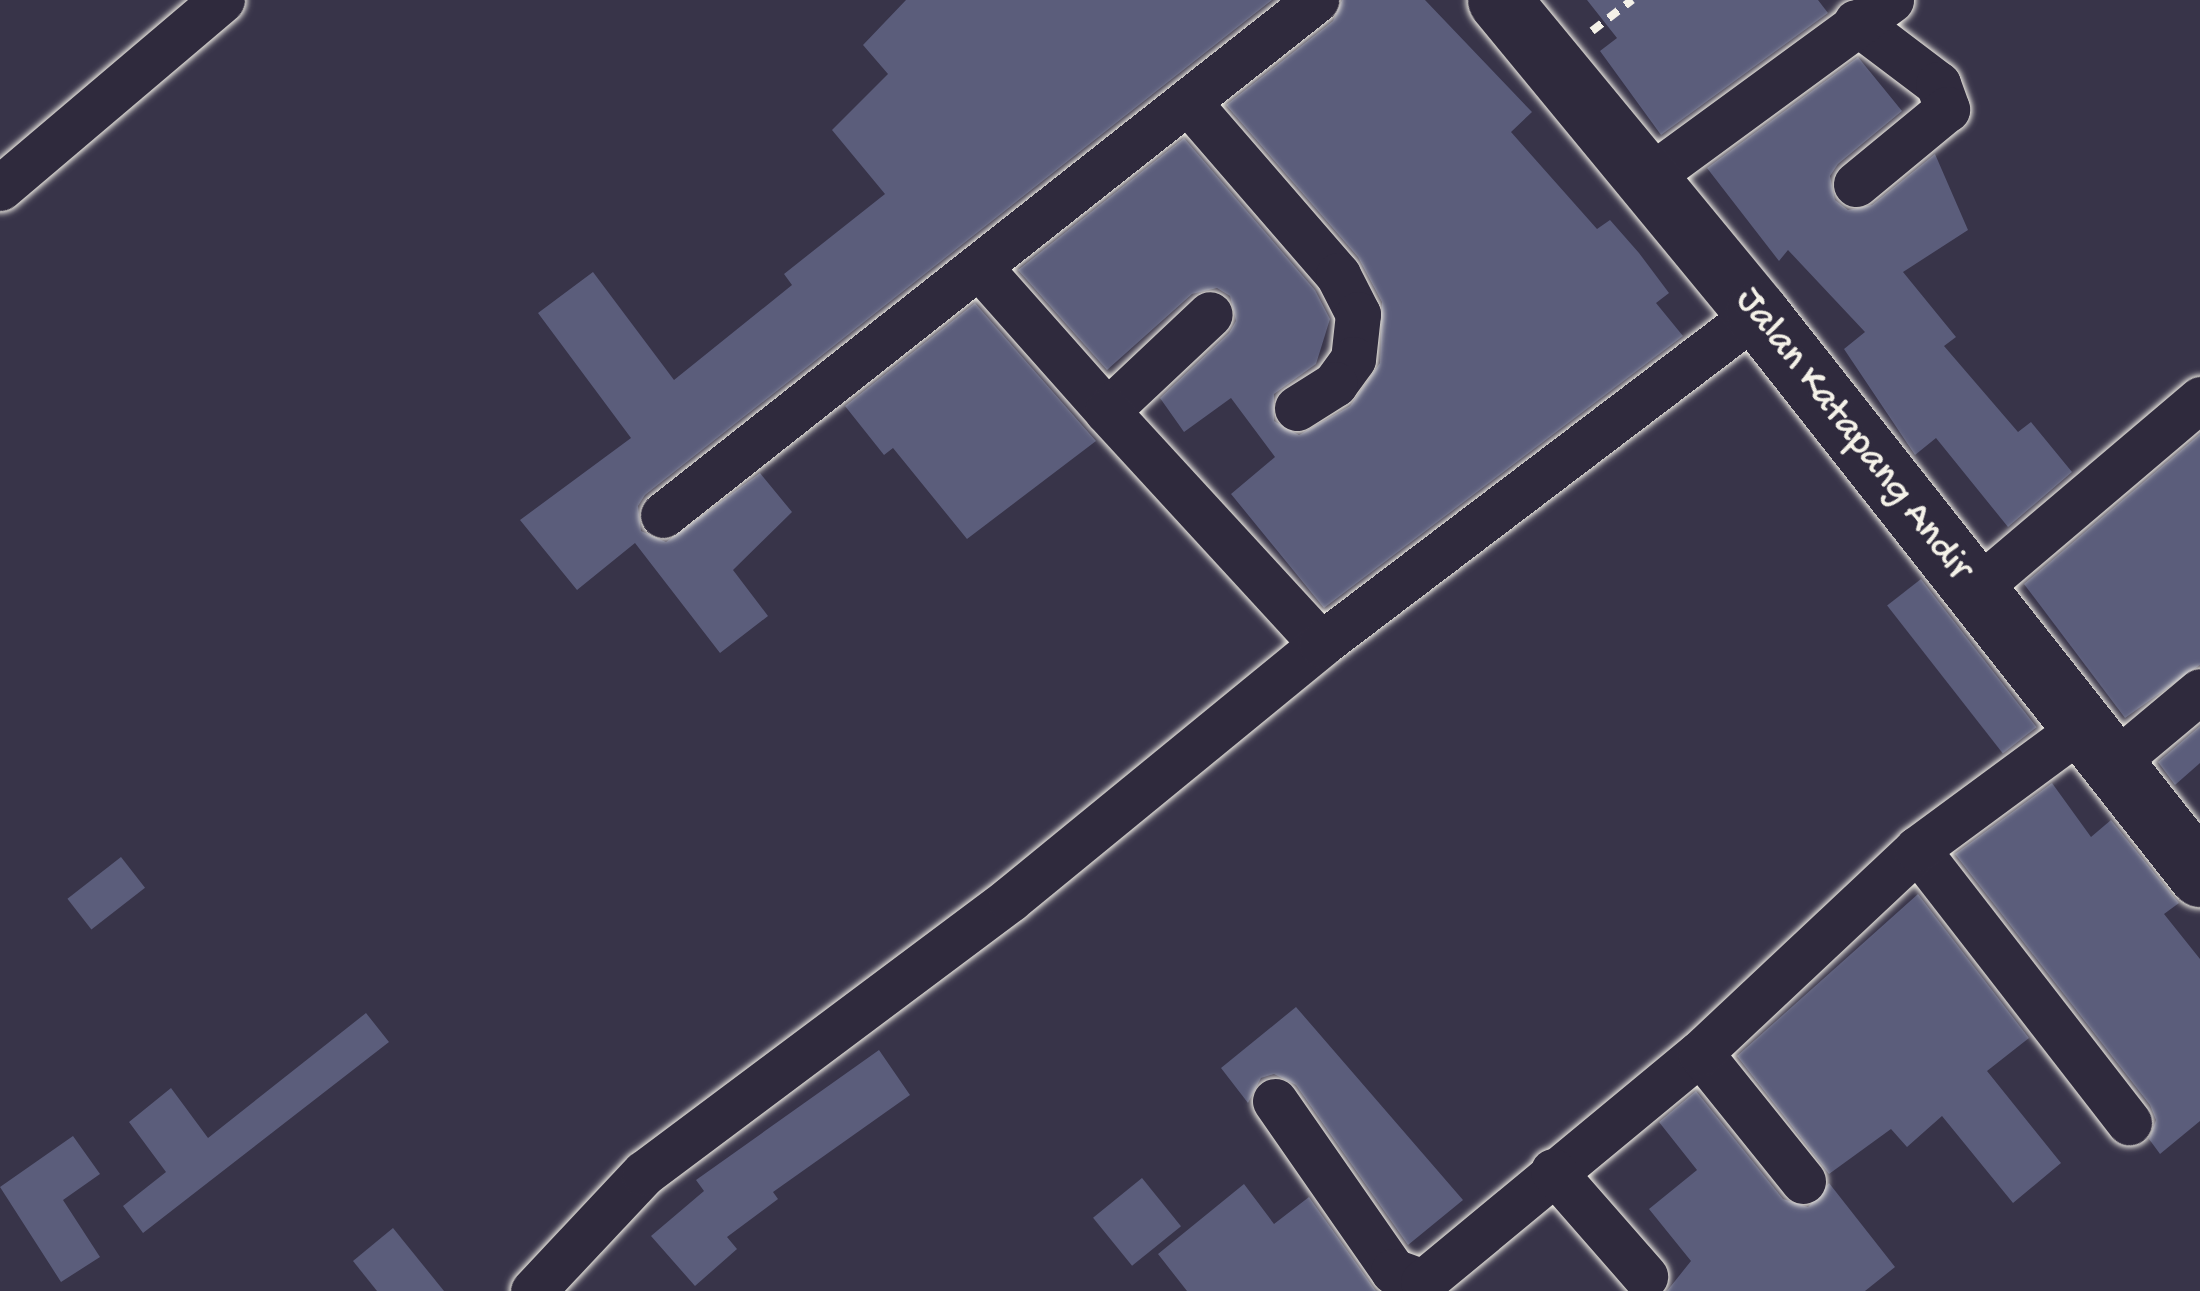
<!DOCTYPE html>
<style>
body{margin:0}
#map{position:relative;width:2200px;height:1291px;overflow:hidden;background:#383449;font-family:"Gochi Hand",sans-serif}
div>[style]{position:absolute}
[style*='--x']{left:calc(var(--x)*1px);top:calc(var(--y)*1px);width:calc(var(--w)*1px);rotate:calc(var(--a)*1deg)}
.building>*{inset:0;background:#5b5d7b;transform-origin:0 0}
.path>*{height:8px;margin-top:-4px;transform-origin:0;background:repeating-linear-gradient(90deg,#f4f1e8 0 12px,transparent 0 21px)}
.roads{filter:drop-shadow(0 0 3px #f4f1e8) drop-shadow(0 0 3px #f4f1e8)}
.street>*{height:45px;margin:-22.5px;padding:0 22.5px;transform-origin:22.5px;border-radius:22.5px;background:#2f2a3d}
.secondary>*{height:63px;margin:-31.5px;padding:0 31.5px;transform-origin:31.5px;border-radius:31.5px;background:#2f2a3d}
span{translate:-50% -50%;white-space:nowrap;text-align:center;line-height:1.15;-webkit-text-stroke:9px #2f2a3d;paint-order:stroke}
.street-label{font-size:39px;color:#f4f1e8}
</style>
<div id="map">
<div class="building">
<div style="clip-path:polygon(906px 0,1272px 0,645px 495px,638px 506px,641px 531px,666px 542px,760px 473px,792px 512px,733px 570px,768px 616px,720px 653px,635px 543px,577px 590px,520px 520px,631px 438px,538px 313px,593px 272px,674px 380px,792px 285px,784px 274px,885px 194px,832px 130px,888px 74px,863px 45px)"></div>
<div style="clip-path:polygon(1342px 0,1425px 0,1532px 112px,1511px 132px,1597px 229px,1610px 220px,1639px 253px,1669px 293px,1656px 303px,1683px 336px,1324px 608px,1231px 494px,1275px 457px,1231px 398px,1184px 432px,1160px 398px,1229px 333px,1236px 321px,1230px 296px,1217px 288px,1192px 294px,1107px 370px,1018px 270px,1184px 138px,1315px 290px,1330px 319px,1316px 364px,1274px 394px,1274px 421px,1299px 435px,1350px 406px,1380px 363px,1382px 302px,1358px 257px,1226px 105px,1333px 21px)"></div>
<div style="clip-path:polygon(1587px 0,1818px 0,1828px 13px,1661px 135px,1600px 51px,1617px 38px)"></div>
<div style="clip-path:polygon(1858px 57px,1902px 111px,1838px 164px,1830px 176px,1835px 200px,1848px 210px,1872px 205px,1935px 154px,1968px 230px,1903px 272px,1956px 337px,1944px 346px,2018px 432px,2031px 422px,2072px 472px,2008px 527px,1936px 438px,1915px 455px,1844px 349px,1865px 332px,1788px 250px,1779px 261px,1707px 168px)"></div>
<div style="clip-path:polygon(975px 303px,1096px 441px,967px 539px,893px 448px,884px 455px,845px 406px)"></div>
<div style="clip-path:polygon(2200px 434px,2200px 665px,2125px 718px,2024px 584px)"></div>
<div style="left:1921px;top:579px;width:188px;height:43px;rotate:52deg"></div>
<div style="clip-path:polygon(2200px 726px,2200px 763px,2175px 785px,2158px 762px)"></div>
<div style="clip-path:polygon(2052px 783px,2091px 837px,2111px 820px,2179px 903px,2164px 914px,2200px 959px,2200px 1121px,2160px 1154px,2149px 1139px,2156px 1120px,2150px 1105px,1955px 854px)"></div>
<div style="left:121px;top:857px;width:39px;height:68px;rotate:52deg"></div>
<div style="clip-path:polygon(1918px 894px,2029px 1038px,1987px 1071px,2061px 1163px,2013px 1203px,1942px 1116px,1907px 1147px,1891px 1129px,1829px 1174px,1737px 1056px)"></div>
<div style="clip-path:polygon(1296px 1007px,1463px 1200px,1408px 1245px,1296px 1085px,1274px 1074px,1261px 1078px,1248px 1103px,1221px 1068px)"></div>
<div style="clip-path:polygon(366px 1013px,389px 1042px,143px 1233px,123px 1206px,166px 1172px,129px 1122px,171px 1088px,208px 1138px)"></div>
<div style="clip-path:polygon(879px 1050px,910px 1095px,773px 1192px,778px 1199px,727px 1237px,737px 1249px,695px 1286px,651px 1236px,704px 1191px,696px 1180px)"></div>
<div style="clip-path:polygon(1696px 1091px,1783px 1199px,1808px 1207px,1829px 1183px,1895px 1267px,1865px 1291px,1667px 1291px,1691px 1261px,1649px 1209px,1697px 1170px,1659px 1122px)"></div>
<div style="clip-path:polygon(73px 1136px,100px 1174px,63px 1200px,100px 1257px,61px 1282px,0 1187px)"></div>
<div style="left:1142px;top:1178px;width:62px;height:63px;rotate:51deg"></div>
<div style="clip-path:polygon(1244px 1184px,1274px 1224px,1309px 1197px,1376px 1291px,1187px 1291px,1158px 1254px)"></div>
<div style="clip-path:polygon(393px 1228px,444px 1291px,377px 1291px,353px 1261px)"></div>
</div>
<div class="path">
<div style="--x:1592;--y:31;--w:51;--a:-37.8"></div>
</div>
<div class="roads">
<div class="street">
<div style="--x:1856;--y:22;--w:103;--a:37.1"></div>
<div style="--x:1938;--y:84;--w:27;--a:70"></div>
<div style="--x:1947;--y:109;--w:118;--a:140.5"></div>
<div style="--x:1189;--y:103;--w:228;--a:49.1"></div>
<div style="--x:1338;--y:275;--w:44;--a:62.9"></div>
<div style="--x:1358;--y:314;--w:45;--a:96.3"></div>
<div style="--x:1353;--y:359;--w:31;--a:126"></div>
<div style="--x:1335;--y:384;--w:45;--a:147.7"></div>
<div style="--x:1645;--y:180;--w:305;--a:-36.2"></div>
<div style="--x:0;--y:188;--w:291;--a:-40.3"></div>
<div style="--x:982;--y:270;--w:188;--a:48.4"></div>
<div style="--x:1107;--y:411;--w:141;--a:-43.3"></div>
<div style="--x:1107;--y:411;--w:316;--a:47.4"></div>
<div style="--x:663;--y:515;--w:832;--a:-38.26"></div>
<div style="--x:1974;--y:591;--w:297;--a:-40.3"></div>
<div style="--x:2114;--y:763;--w:112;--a:-39.9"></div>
<div style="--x:1917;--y:849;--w:346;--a:52.2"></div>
<div style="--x:1275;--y:1101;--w:207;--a:55.2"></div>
<div style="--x:1393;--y:1271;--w:32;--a:20"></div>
<div style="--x:1423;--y:1282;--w:359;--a:-39.6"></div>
<div style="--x:1553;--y:1171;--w:140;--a:48.8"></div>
<div style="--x:1803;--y:1181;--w:164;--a:-128.8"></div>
<div style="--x:1700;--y:1053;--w:298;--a:-43.2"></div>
<div style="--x:1917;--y:849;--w:207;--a:-36.4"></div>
<div style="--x:533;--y:1291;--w:162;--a:-46.8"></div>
<div style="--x:644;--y:1173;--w:457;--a:-36.8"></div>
<div style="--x:1010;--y:899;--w:402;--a:-39.3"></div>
<div style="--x:1321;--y:644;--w:547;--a:-37.2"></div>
</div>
<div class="secondary">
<div style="--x:1499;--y:0;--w:406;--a:50.5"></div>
<div style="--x:1757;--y:313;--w:716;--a:51.75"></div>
</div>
</div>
<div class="street-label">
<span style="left:1852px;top:435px;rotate:52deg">Jalan Katapang Andir</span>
</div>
</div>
